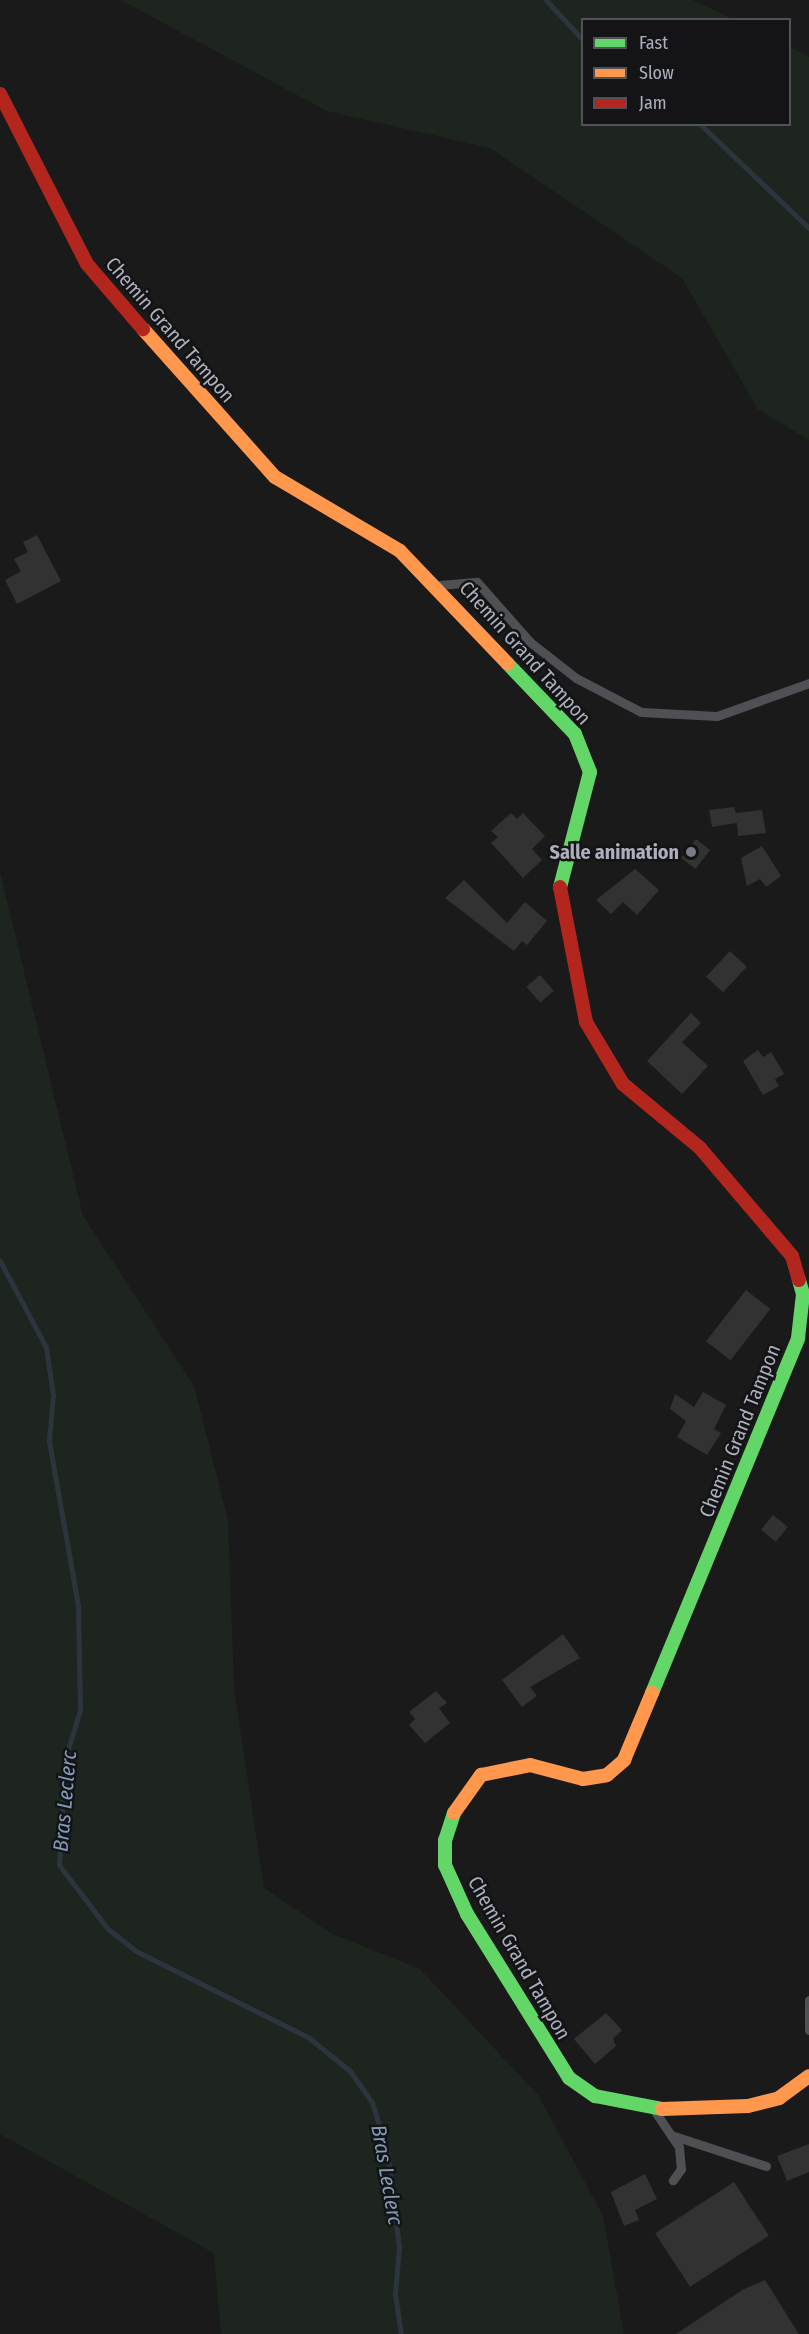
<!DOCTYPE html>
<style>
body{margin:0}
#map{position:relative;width:809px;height:2334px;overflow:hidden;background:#1a1a1b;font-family:"Fira Sans Condensed",sans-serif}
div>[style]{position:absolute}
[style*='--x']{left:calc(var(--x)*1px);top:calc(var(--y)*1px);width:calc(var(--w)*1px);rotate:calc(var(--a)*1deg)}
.green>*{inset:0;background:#1e251f}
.stream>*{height:5px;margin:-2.5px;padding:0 2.5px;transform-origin:2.5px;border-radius:2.5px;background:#2c353e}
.building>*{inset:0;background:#323233;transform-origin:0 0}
.lane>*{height:9px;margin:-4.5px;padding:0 4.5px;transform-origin:4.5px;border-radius:4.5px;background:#4e5054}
.fast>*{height:14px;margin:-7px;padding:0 7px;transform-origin:7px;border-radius:7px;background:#63d668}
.slow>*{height:14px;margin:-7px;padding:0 7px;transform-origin:7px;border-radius:7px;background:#ff974d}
.jam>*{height:14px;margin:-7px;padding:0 7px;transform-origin:7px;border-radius:7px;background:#b3261e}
.dots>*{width:16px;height:16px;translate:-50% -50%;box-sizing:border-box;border:3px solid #141417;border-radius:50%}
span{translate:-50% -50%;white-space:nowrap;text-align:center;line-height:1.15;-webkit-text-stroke:5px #141417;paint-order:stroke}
.street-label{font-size:20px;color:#abb0bc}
.poi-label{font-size:20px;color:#abb0bc;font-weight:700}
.right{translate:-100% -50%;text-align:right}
.water-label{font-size:21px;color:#829cb8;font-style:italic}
.legend{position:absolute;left:581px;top:18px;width:210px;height:108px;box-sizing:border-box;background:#141417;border:2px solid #505259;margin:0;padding:8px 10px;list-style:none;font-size:18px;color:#abb0bc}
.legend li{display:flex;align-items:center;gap:12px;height:30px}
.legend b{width:30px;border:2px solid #505259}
</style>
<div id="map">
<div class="green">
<div style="clip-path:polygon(121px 0,692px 0,733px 19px,582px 20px,582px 124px,790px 124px,790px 47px,809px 57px,809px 440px,758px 409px,682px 278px,490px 148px,327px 111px)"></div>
<div style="clip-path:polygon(0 872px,83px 1216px,194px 1386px,228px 1520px,234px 1689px,264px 1888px,332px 1934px,420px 1969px,538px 2095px,603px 2216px,624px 2334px,221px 2334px,214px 2253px,0 2134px)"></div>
</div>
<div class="stream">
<div style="--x:546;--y:0;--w:53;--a:47.3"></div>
<div style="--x:700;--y:124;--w:151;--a:43.7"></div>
<div style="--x:0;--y:1261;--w:98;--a:61.9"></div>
<div style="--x:46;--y:1347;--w:49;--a:81.7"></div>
<div style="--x:53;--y:1395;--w:46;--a:95"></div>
<div style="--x:49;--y:1441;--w:168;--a:80"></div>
<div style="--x:78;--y:1606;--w:104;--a:88.9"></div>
<div style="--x:80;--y:1710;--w:51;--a:107"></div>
<div style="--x:65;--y:1759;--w:106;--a:93.2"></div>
<div style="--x:59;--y:1865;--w:81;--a:52.6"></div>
<div style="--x:108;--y:1929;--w:36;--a:38"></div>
<div style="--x:136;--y:1951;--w:192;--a:26.6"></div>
<div style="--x:308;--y:2037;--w:54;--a:39"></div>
<div style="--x:350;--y:2071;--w:38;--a:55"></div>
<div style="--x:372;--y:2102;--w:51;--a:73"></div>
<div style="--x:387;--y:2151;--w:97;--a:82.9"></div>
<div style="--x:399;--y:2247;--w:47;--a:94.9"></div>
<div style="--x:395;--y:2294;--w:40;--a:81.5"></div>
</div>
<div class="building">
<div style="clip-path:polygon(37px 535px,61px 581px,17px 604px,5px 580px,21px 571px,14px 559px,28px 552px,23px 542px)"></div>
<div style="clip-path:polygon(734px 807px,736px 813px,762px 810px,766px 833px,738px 836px,737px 823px,712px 827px,709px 810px)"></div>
<div style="clip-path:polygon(511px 813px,517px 819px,523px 813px,545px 836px,532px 849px,542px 860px,523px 878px,491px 843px,498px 837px,491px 831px)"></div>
<div style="left:696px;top:839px;width:18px;height:24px;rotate:38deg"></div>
<div style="clip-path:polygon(762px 846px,781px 876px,766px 887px,760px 879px,747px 886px,741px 858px)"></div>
<div style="clip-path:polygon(635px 869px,659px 890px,637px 915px,623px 902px,611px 914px,596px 900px)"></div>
<div style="clip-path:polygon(464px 880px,507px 923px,525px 902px,547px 921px,527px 945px,522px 941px,514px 951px,445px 898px)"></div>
<div style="left:730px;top:951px;width:23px;height:35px;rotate:43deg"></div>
<div style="left:540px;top:975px;width:21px;height:18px;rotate:49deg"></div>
<div style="clip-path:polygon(691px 1013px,701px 1023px,682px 1042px,708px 1066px,682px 1094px,647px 1061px)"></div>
<div style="clip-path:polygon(758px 1050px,763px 1057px,771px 1052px,784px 1074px,775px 1079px,779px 1086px,763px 1095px,743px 1061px)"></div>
<div style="left:746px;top:1290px;width:31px;height:65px;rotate:38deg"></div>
<div style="clip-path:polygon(703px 1392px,726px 1405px,714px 1429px,721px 1433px,707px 1455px,677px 1437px,686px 1421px,670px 1409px,675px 1394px,694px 1407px)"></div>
<div style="left:773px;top:1515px;width:19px;height:19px;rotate:39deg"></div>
<div style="clip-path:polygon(563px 1634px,580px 1658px,530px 1687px,537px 1696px,522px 1707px,502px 1680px)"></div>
<div style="clip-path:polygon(436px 1691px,447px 1703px,439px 1708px,450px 1723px,425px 1743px,409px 1725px,415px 1719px,409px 1712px)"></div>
<div style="clip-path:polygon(606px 2013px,622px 2030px,613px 2039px,616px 2046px,595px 2064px,574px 2039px)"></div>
<div style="clip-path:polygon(809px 2144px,809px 2172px,787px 2181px,777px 2156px)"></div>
<div style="clip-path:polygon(645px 2174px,657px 2199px,635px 2210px,639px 2220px,624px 2226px,611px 2192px)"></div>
<div style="left:734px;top:2182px;width:64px;height:94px;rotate:57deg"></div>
<div style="clip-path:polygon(765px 2280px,799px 2334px,676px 2334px,744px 2289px)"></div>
</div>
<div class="lane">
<div style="--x:440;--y:585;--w:37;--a:-5"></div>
<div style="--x:477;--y:582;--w:80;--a:48.5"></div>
<div style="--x:530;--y:642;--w:58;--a:38"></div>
<div style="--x:576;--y:678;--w:73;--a:27.6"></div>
<div style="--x:641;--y:712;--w:76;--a:3"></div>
<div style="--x:717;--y:716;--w:98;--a:-19.7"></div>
<div style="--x:809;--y:2000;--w:30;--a:90"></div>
<div style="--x:656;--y:2113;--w:41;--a:55.9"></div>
<div style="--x:679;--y:2147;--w:22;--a:85"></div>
<div style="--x:681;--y:2169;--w:14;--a:126"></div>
<div style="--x:671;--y:2135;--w:100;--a:18.1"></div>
</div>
<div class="fast">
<div style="--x:508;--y:664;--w:97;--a:46.3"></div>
<div style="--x:575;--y:734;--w:41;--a:68.5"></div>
<div style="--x:590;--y:772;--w:119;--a:104.6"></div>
<div style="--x:652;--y:1693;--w:384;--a:-67.6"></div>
<div style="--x:798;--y:1338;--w:44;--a:-83.5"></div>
<div style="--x:803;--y:1294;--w:15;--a:-106"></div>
<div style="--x:454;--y:1813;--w:28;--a:108"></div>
<div style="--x:445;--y:1840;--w:25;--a:90"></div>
<div style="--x:445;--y:1865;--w:54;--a:65.8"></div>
<div style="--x:467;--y:1914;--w:193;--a:58.1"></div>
<div style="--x:569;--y:2078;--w:32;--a:35"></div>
<div style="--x:595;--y:2096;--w:68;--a:11"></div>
</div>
<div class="slow">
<div style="--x:143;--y:329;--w:198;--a:48.3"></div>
<div style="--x:275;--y:477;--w:145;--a:30.6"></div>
<div style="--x:400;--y:551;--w:156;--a:46.3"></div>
<div style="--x:454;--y:1813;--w:47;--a:-54.6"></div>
<div style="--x:481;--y:1775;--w:50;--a:-11.5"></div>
<div style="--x:530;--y:1765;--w:55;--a:14.8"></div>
<div style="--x:583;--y:1779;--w:24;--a:-9"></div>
<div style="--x:607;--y:1775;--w:23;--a:-41"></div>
<div style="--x:624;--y:1760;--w:73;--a:-67.3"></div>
<div style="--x:662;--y:2109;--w:86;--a:-2"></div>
<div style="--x:748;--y:2106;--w:32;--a:-14"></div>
<div style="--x:779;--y:2098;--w:37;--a:-36"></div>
</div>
<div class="jam">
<div style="--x:0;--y:94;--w:191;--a:62.9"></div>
<div style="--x:87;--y:264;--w:86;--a:49.3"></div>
<div style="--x:560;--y:887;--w:137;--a:79.1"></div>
<div style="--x:586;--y:1022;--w:72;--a:59.2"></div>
<div style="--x:623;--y:1084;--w:100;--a:39.7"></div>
<div style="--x:700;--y:1148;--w:142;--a:49.6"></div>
<div style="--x:792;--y:1256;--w:25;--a:74"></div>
</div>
<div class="dots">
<div style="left:691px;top:852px;background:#787c84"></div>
</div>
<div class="street-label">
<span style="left:170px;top:330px;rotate:49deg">Chemin Grand Tampon</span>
<span style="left:525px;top:653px;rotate:48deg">Chemin Grand Tampon</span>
<span style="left:740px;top:1431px;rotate:-68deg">Chemin Grand Tampon</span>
<span style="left:519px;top:1958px;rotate:60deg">Chemin Grand Tampon</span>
</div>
<div class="poi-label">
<span class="right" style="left:679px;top:852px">Salle animation</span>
</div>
<div class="water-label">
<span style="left:65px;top:1801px;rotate:-85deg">Bras Leclerc</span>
<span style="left:387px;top:2175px;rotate:80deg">Bras Leclerc</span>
</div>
<ul class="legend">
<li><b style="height:8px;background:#63d668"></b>Fast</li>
<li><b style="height:8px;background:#ff974d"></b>Slow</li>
<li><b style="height:8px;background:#b3261e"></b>Jam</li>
</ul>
</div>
